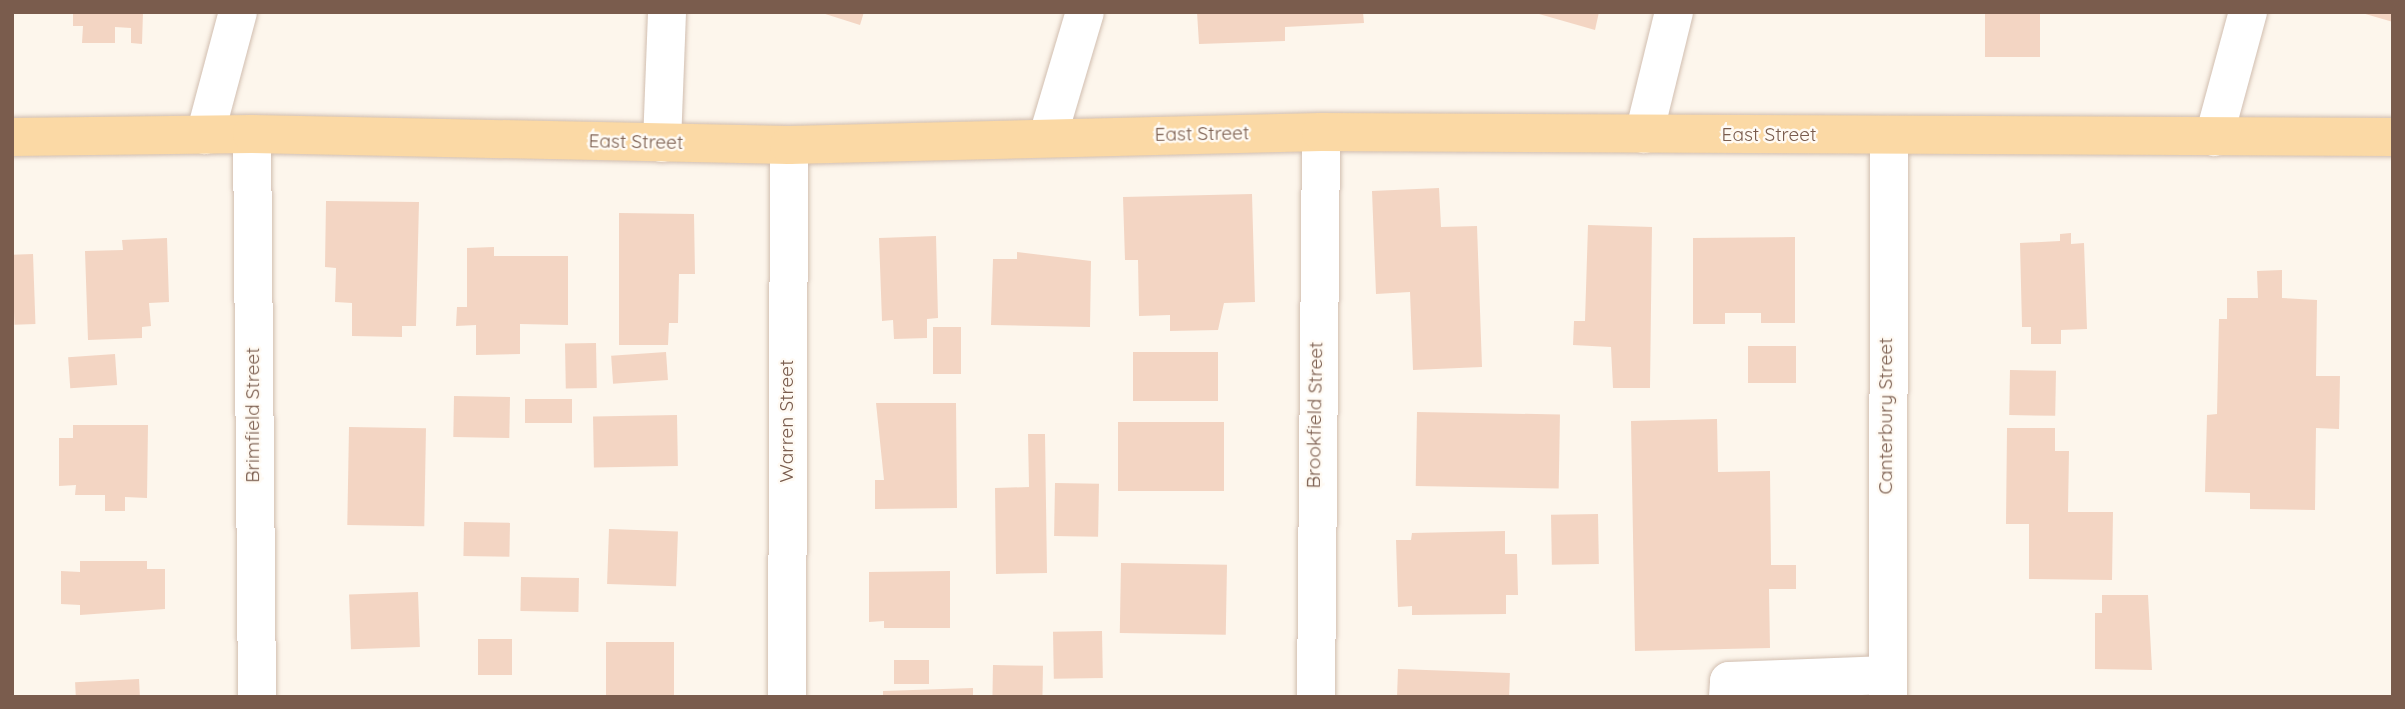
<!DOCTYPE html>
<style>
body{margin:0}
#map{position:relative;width:2405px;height:709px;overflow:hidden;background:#fdf6ec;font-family:Quicksand,sans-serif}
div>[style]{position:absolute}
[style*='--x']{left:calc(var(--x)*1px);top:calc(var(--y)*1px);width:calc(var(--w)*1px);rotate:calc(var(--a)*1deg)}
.building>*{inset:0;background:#f3d5c3;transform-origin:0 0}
.roads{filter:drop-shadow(0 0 2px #d1beb0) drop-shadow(0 0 2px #d1beb0)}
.minor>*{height:38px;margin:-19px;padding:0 19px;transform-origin:19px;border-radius:19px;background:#fff}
.major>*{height:38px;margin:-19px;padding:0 19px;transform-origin:19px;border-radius:19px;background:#fbd9a5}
span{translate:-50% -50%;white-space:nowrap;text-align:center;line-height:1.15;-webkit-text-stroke:5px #fffaf3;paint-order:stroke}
.street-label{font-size:19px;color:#7a5c4d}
.frame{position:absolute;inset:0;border:14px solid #7a5c4d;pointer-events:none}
</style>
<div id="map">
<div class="building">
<div style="clip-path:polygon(73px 12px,143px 12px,142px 44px,131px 43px,131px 28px,115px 27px,115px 43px,82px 43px,83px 26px,73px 26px)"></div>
<div style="clip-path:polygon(819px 12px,864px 12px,860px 25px)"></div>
<div style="clip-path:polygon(1197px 12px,1363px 12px,1364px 23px,1285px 27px,1285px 41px,1199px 44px)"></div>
<div style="clip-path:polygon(1532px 12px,1599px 12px,1595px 30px)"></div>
<div style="left:1985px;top:12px;width:55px;height:45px"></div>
<div style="clip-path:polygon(2362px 12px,2393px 12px,2393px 22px,2362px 13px)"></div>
<div style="clip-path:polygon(1439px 188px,1441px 227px,1477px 226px,1482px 367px,1413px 370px,1410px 292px,1376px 294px,1372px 191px)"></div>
<div style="clip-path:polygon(1252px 194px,1255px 302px,1224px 303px,1218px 330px,1170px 331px,1170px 315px,1139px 316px,1138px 260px,1125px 260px,1123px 197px)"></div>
<div style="clip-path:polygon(326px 201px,419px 202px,416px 326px,402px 326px,402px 337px,352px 336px,352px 303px,335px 302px,336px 268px,325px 267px)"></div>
<div style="clip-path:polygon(619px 213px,694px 214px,695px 274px,679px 274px,678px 323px,669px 323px,668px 345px,619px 345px)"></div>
<div style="clip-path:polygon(1588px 225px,1652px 227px,1650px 388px,1613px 388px,1611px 347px,1573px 345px,1574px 321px,1585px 321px)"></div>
<div style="clip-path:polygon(2071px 233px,2071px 244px,2084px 243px,2087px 329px,2061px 330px,2061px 344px,2031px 344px,2031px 327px,2022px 327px,2020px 243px,2060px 241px,2060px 234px)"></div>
<div style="clip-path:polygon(936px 236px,938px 318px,927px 319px,927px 338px,894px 339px,893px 320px,882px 321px,879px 238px)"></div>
<div style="clip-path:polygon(1795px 237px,1795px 323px,1761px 323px,1761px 313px,1725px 313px,1725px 324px,1693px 324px,1693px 238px)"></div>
<div style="clip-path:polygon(167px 238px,169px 302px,149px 303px,151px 326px,142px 327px,142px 338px,88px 340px,85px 251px,123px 250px,122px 240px)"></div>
<div style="clip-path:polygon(494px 247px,494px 256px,568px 256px,568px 325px,520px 324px,520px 354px,476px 355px,476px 325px,456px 326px,457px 307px,467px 307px,467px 248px)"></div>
<div style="clip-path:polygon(1017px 252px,1091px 261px,1090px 327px,991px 325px,993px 259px,1017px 259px)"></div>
<div style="left:33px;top:254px;width:70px;height:21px;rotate:88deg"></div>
<div style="clip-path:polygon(2282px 270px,2282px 298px,2317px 300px,2316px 376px,2340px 376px,2339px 429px,2316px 428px,2315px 510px,2250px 509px,2250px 493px,2205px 492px,2207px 415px,2217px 414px,2219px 319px,2227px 319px,2227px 298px,2258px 298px,2257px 271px)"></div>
<div style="left:933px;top:327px;width:28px;height:47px"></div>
<div style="left:596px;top:343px;width:45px;height:31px;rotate:89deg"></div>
<div style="left:1748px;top:346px;width:48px;height:37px"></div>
<div style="left:666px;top:352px;width:28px;height:55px;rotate:86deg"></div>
<div style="left:1133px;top:352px;width:85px;height:49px"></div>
<div style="left:115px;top:354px;width:31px;height:47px;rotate:86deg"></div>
<div style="left:2010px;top:370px;width:46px;height:45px;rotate:1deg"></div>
<div style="left:454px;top:396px;width:56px;height:41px;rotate:1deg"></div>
<div style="left:525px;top:399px;width:47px;height:24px"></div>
<div style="clip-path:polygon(876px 403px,956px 403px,957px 508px,875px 509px,875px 480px,884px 480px)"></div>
<div style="left:1417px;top:412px;width:143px;height:74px;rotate:1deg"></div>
<div style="left:677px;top:415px;width:51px;height:84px;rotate:89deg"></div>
<div style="clip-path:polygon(1717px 419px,1718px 472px,1770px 471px,1771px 565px,1796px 565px,1796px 589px,1769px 589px,1770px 648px,1635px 651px,1631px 421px)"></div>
<div style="left:1224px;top:422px;width:69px;height:106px;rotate:90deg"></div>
<div style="clip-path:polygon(73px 425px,148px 425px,147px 498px,125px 497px,125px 511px,105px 511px,105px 495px,75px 495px,76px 485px,59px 486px,59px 438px,73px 438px)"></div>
<div style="left:349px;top:427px;width:77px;height:98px;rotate:1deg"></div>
<div style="clip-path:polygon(2007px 428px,2055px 428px,2055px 451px,2069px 451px,2068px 512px,2113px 512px,2112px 580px,2029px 579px,2029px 524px,2006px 524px)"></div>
<div style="clip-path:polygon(1028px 434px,1045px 434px,1047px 573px,996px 574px,995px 488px,1029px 487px)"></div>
<div style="left:1055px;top:483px;width:44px;height:53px;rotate:1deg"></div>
<div style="left:1598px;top:514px;width:50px;height:47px;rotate:89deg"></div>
<div style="left:464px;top:522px;width:46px;height:34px;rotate:1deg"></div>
<div style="left:609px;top:529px;width:69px;height:55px;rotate:2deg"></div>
<div style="clip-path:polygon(1505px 531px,1505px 554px,1517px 554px,1518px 595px,1506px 595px,1506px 614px,1412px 615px,1412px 606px,1398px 607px,1396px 540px,1411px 540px,1412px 533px)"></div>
<div style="clip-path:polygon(80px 561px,147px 561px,147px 569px,165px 569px,165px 609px,80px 615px,80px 605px,61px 604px,61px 571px,80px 572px)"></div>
<div style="left:1121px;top:563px;width:106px;height:70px;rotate:1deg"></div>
<div style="clip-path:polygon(950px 571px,950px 628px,884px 628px,884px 621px,869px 622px,869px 572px)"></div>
<div style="left:521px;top:577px;width:58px;height:34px;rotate:1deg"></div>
<div style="left:418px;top:592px;width:55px;height:69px;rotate:88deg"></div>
<div style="clip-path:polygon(2102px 595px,2148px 595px,2152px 670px,2095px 669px,2095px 613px,2102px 613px)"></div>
<div style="left:1102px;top:631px;width:47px;height:49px;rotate:89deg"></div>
<div style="left:478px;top:639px;width:34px;height:36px"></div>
<div style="left:606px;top:642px;width:68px;height:55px"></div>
<div style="left:894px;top:660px;width:35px;height:24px"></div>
<div style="left:993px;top:665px;width:50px;height:32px;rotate:1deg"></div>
<div style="left:1398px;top:669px;width:112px;height:28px;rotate:2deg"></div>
<div style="left:139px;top:679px;width:18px;height:64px;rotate:87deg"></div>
<div style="clip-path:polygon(973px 688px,973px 697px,883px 697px,883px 691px)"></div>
</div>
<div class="roads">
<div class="minor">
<div style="--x:252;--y:134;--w:563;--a:89.49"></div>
<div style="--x:1644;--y:134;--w:126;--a:-76.2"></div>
<div style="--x:205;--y:135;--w:127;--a:-75"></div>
<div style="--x:1048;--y:136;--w:129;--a:-73.4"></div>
<div style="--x:2214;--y:137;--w:130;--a:-74.8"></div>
<div style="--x:662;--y:143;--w:131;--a:-87.8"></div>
<div style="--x:787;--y:697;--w:552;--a:-89.79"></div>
<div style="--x:1316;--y:697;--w:565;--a:-89.49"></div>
<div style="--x:1728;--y:697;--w:16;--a:-86"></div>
<div style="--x:1729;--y:681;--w:159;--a:-2.2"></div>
<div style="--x:1888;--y:697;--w:562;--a:-89.9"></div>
</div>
<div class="major">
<div style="--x:12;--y:137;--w:240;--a:-0.7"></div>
<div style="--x:252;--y:134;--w:537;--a:1.17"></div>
<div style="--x:789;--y:145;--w:532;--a:-1.4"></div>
<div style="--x:1321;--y:132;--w:1072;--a:0.27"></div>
</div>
</div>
<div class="street-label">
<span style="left:1202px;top:134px;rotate:-1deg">East Street</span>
<span style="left:1769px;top:135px">East Street</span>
<span style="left:636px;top:142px;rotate:1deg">East Street</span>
<span style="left:253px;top:415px;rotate:-90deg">Brimfield Street</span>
<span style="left:1315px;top:415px;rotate:-89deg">Brookfield Street</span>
<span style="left:1886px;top:416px;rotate:-90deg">Canterbury Street</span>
<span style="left:787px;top:421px;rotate:-90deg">Warren Street</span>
</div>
<div class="frame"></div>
</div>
